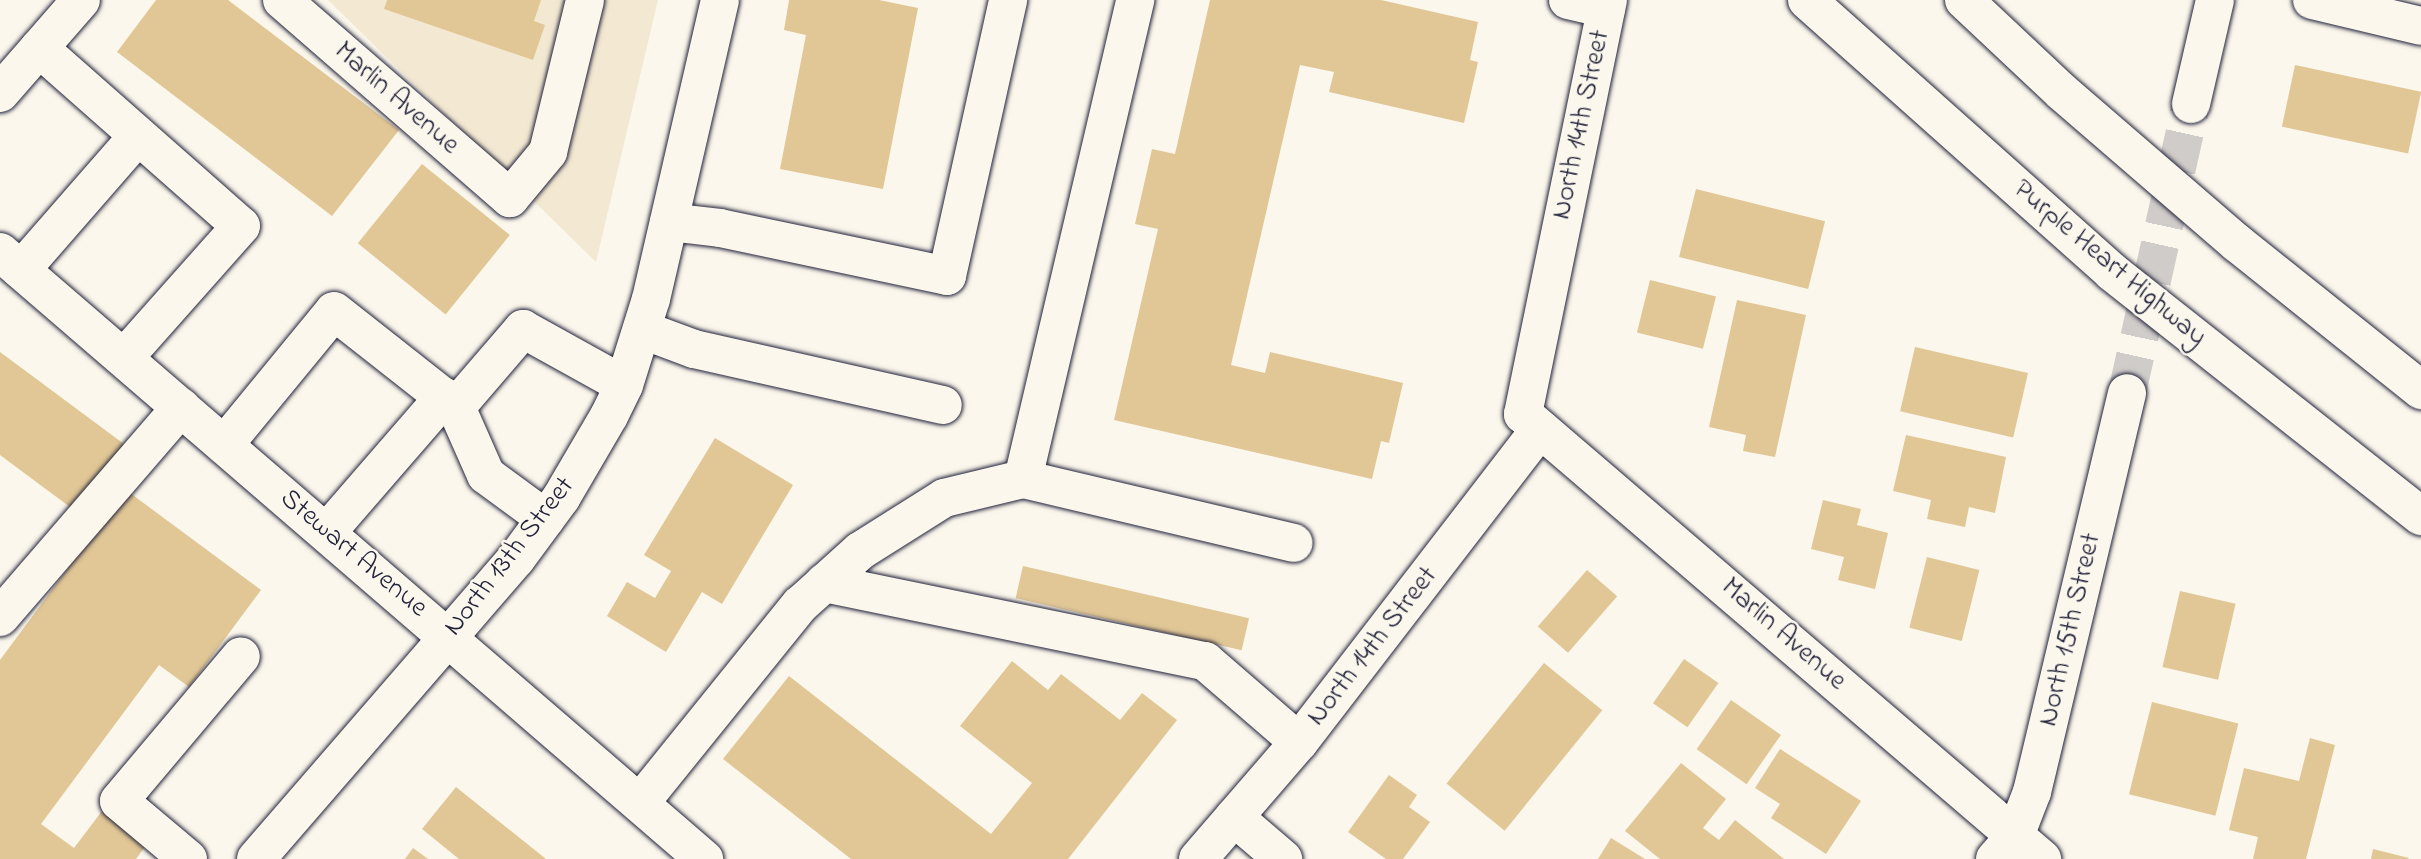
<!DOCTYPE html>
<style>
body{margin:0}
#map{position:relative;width:2421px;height:859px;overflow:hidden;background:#fbf7ec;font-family:"Indie Flower",sans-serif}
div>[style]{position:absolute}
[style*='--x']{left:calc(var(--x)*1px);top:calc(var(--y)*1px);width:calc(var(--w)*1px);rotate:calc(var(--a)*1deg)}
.built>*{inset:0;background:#f3e9d2}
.building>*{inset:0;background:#e1c796;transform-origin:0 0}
.minor-tunnel>*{height:38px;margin-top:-19px;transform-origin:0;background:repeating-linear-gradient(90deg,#d0ccc9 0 38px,transparent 0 57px)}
.roads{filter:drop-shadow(0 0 2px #22223b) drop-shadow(0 0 2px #22223b)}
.minor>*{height:38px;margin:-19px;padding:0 19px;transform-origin:19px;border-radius:19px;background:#fbf7ec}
.major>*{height:38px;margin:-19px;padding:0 19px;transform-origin:19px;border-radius:19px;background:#fbf7ec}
.bridges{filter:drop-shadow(0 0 2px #22223b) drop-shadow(0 0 2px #22223b)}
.highway-bridge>*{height:38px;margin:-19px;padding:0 19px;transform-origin:19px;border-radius:19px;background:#fbf7ec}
span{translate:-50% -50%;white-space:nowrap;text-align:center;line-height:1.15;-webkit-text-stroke:5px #fbf7ec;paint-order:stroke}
.street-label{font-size:28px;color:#22223b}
</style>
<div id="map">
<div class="built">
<div style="clip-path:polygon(328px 0,658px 0,596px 262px)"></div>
</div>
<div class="building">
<div style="clip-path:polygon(156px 0,228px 0,399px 130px,332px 216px,117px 52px)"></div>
<div style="clip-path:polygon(387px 0,541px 0,534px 21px,545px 25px,533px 60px,384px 9px)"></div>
<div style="clip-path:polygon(789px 0,879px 0,918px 8px,883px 189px,780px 169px,806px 35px,784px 30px)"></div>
<div style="clip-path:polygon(1210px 0,1381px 0,1478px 22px,1470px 60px,1478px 62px,1464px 123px,1329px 92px,1334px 72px,1300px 65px,1231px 365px,1265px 373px,1270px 352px,1403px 383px,1389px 443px,1381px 441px,1372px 479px,1114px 420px,1158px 229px,1135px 224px,1152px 149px,1175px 154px)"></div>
<div style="left:2295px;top:65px;width:129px;height:63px;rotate:12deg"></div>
<div style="left:422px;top:164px;width:113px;height:102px;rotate:39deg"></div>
<div style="left:1696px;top:189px;width:133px;height:70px;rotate:14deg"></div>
<div style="left:1650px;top:280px;width:68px;height:54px;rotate:14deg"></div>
<div style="clip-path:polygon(1737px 300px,1806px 315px,1775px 457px,1743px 451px,1746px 435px,1709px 427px)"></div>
<div style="left:1915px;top:347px;width:116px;height:66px;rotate:13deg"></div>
<div style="clip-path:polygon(0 352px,124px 444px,74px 510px,0 455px)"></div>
<div style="clip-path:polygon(1906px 435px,2006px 457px,1995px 513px,1969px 507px,1965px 527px,1927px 519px,1931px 500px,1893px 491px)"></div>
<div style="clip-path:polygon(715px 438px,793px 485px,722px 604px,702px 592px,666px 652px,607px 616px,627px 582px,655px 598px,671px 571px,644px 555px)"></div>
<div style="clip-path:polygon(126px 490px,261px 590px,189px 687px,159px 665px,41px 824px,74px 848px,102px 811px,147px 844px,136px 859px,0 859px,0 660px)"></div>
<div style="clip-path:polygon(1823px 500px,1861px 509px,1857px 525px,1888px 533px,1875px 589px,1838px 580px,1844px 557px,1811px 549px)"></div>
<div style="left:1927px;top:557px;width:54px;height:73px;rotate:14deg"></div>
<div style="left:1023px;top:566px;width:232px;height:33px;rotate:13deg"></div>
<div style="left:1587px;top:570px;width:40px;height:75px;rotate:41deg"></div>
<div style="left:2180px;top:591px;width:57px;height:78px;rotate:13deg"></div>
<div style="left:1684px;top:659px;width:42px;height:54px;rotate:35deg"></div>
<div style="clip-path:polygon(1012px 661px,1048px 690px,1061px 674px,1120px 720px,1142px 693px,1177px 720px,1068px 859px,851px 859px,723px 759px,789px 676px,991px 834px,1032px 783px,960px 726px)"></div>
<div style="left:1544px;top:663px;width:75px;height:155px;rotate:39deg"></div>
<div style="left:1731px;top:700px;width:61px;height:60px;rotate:35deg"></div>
<div style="left:2152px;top:702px;width:89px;height:95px;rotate:14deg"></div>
<div style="clip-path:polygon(2310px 738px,2335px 745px,2306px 859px,2253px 859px,2258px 837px,2229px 830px,2244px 768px,2299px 781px)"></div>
<div style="clip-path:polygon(1780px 749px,1861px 801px,1826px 854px,1771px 818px,1780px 804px,1755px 788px)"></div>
<div style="clip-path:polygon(1681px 763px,1726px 799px,1703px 828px,1719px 840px,1735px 820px,1784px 859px,1660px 859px,1625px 831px)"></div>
<div style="clip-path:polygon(1389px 775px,1417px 795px,1409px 807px,1430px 822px,1403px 859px,1386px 859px,1348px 832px)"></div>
<div style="clip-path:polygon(456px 787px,546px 859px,459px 859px,422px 829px)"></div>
<div style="clip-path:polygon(1611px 838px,1645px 859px,1598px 859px)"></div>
<div style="clip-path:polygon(413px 848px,428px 859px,405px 859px)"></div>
<div style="clip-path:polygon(2373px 849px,2409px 858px,2408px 859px,2371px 859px)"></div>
</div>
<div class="minor-tunnel">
<div style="--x:2127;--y:393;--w:296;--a:-77.5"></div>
</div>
<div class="roads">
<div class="minor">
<div style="--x:282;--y:0;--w:302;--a:41"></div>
<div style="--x:510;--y:198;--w:60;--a:-50.4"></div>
<div style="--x:548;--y:152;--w:156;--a:-76.3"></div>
<div style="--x:1568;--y:0;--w:39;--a:13"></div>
<div style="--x:1608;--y:0;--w:423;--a:101.6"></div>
<div style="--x:1523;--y:414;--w:684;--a:40.61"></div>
<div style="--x:2312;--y:0;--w:112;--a:13.4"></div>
<div style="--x:39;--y:48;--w:269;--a:41.4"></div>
<div style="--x:241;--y:226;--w:176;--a:131.6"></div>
<div style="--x:2191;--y:104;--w:107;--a:-77"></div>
<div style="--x:669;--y:222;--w:51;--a:6.7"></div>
<div style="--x:720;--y:228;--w:232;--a:11.9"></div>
<div style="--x:947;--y:276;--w:283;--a:-77.5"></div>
<div style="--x:21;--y:270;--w:178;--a:-48.9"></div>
<div style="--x:643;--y:330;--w:54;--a:20.4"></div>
<div style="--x:694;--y:349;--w:255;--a:12.7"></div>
<div style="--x:456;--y:407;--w:74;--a:66.2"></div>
<div style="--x:486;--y:475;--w:74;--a:36.3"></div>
<div style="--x:224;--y:445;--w:173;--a:-50.6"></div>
<div style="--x:334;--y:311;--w:155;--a:38.2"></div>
<div style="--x:456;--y:407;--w:103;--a:-49.3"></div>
<div style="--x:523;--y:329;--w:115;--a:29"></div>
<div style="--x:1023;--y:479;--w:492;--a:-76.8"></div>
<div style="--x:327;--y:532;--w:179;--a:-49.1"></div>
<div style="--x:824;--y:583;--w:389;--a:11.6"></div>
<div style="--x:1205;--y:661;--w:124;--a:40.8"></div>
<div style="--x:0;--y:617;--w:277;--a:-49.2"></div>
<div style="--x:640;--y:803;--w:255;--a:-51.1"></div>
<div style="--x:800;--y:605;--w:81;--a:-42"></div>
<div style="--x:860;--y:551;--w:99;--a:-32.2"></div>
<div style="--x:944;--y:498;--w:81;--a:-13.5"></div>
<div style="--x:1023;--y:479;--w:278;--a:13.3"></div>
<div style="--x:1234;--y:817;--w:65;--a:40.6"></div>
<div style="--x:188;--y:859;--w:90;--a:-140"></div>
<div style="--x:119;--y:801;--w:189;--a:-49.9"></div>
<div style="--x:1198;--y:859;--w:155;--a:-49.2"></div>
<div style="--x:1299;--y:742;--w:395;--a:-52.4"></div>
<div style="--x:1995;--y:859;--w:30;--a:-49"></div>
<div style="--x:2015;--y:836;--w:47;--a:-68.9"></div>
<div style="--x:2032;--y:792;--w:410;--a:-76.6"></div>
</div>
<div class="major">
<div style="--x:0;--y:93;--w:123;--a:-48.9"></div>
<div style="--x:0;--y:252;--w:930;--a:40.77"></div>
<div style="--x:256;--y:859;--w:397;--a:-49.1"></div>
<div style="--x:516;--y:559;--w:76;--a:-53.6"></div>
<div style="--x:561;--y:498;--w:95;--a:-59.7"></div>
<div style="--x:609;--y:416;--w:34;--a:-64"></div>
<div style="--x:624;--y:385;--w:90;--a:-72.6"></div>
<div style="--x:651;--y:299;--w:307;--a:-77"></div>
</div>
</div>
<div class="bridges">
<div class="highway-bridge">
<div style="--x:1807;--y:0;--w:409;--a:41.7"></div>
<div style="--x:2112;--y:272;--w:394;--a:38.3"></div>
<div style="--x:1964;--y:0;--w:134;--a:43.2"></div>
<div style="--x:2062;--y:92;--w:231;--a:40.8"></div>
<div style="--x:2237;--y:243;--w:236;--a:38.6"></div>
</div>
</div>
<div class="street-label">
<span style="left:396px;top:99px;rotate:41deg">Marlin Avenue</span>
<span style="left:1582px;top:125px;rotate:-78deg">North 14th Street</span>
<span style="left:2109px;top:264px;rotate:40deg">Purple Heart Highway</span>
<span style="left:353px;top:554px;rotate:40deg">Stewart Avenue</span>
<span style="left:510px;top:557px;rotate:-52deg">North 13th Street</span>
<span style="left:2071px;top:630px;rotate:-77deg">North 15th Street</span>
<span style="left:1783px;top:635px;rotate:41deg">Marlin Avenue</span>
<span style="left:1373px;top:647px;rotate:-52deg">North 14th Street</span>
</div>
</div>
